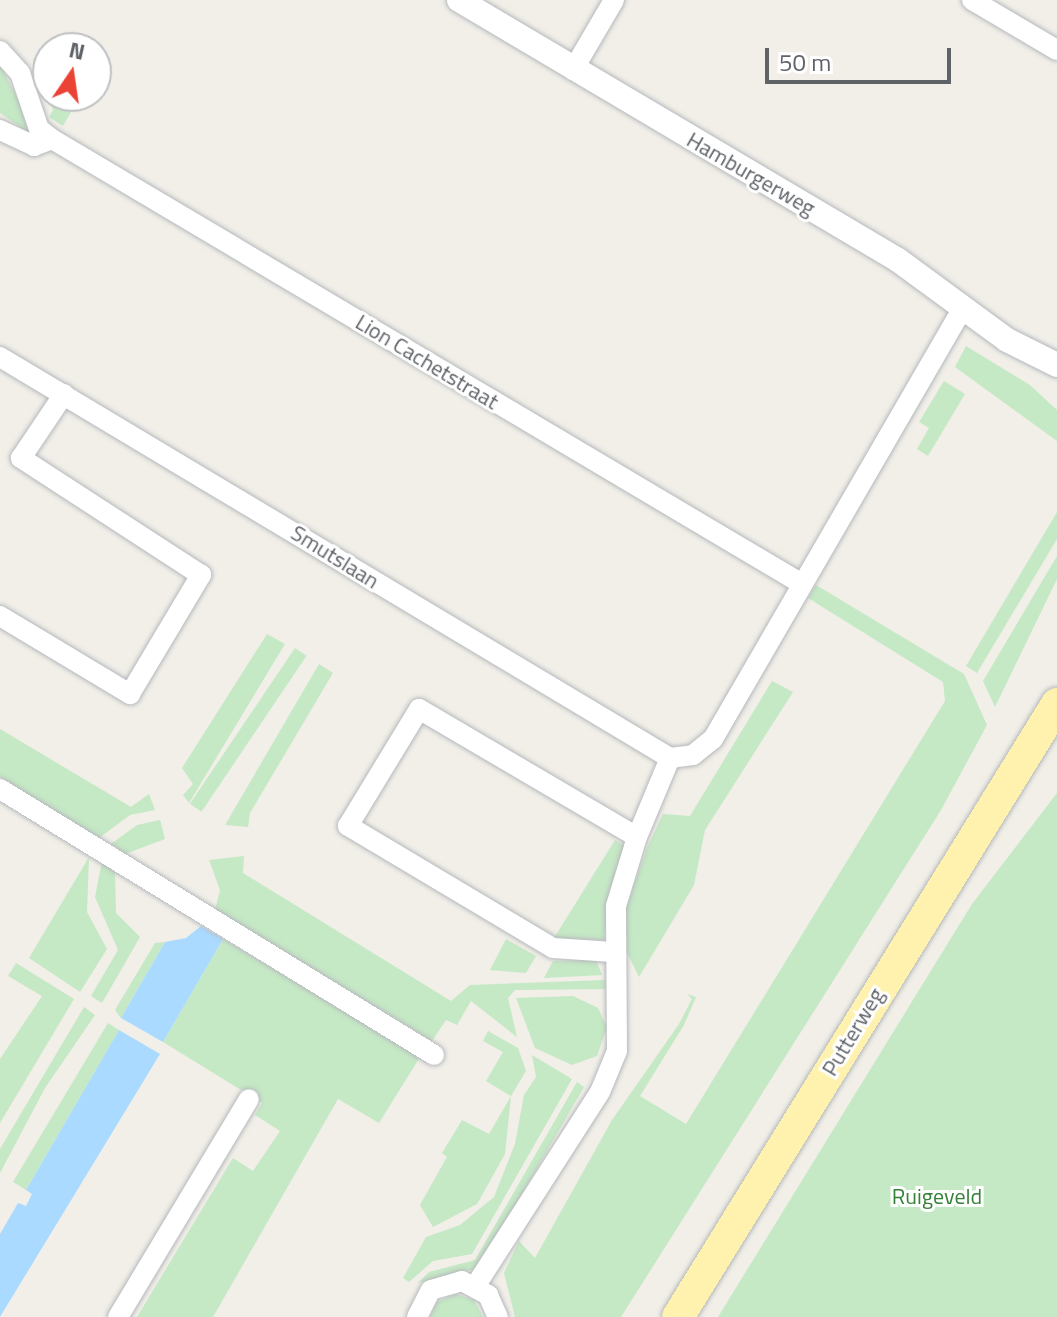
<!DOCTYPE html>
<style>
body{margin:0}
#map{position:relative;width:1057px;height:1317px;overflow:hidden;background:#f1efe8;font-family:"Titillium Web",sans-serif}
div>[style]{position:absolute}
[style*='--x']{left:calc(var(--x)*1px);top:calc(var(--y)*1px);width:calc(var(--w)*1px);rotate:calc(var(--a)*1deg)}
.green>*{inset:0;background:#c5e8c5;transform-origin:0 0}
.water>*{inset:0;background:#aadaff}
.roads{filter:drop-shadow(0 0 2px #b5b8bc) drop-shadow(0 0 2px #b5b8bc)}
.minor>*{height:20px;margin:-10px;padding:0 10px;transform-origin:10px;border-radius:10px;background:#fff}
.tertiary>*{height:24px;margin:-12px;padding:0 12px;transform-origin:12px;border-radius:12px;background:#fff}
.primary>*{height:32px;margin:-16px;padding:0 16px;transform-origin:16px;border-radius:16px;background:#fff2af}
span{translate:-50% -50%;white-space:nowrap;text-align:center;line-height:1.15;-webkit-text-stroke:6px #fff;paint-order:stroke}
.street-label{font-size:22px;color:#5f6368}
.park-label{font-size:22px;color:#348238}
.north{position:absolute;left:32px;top:32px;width:80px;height:80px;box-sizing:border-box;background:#fff;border:2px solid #bfc1c3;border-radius:50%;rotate:13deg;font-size:22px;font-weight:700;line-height:32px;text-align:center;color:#5f6368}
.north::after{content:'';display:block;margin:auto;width:28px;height:36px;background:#ea4335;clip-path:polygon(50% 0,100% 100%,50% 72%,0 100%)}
.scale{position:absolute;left:765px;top:48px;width:186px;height:36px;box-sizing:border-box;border:4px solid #5f6368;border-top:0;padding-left:10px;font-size:24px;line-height:28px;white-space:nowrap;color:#5f6368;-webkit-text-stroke:6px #fff;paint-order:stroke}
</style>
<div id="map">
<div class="green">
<div style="clip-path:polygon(36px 55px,48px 62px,48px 96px,80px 96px,63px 126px,49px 117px,53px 110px,33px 60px)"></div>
<div style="clip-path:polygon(0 65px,19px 101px,28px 132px,0 113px)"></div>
<div style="clip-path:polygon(966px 346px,1030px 385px,1057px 410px,1057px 441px,955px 367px)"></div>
<div style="clip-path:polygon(944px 381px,965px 394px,928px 456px,917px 449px,929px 428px,919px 422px)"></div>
<div style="clip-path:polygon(1057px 512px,1057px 539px,977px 673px,966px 666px)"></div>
<div style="clip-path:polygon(1057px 556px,1057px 579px,995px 707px,983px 681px)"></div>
<div style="clip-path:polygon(816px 585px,964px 674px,987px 725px,941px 810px,621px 1317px,515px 1317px,504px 1273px,519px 1241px,535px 1258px,612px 1120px,679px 1024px,692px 999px,687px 994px,696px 997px,684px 1025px,640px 1096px,686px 1124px,945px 701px,943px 682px,808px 598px)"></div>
<div style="clip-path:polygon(267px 634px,285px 644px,189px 803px,183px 795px,193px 784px,182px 768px)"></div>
<div style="left:295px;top:648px;width:14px;height:188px;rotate:34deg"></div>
<div style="clip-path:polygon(319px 664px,333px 673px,250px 813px,248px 827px,225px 825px)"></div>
<div style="clip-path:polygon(772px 681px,793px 692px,705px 830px,694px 885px,639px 977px,626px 951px,622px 920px,647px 848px,663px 814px,690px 816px)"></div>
<div style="clip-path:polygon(0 729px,131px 807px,149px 794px,155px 810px,130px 815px,99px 838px,0 777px)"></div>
<div style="clip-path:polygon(1057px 793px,1057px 1317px,718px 1317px,972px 904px)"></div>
<div style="clip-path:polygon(160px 820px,165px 839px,125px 854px,111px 844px,137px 825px)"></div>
<div style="clip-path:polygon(615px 840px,626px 847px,608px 899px,604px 940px,554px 938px)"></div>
<div style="clip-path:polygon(244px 856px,243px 873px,451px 1001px,470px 985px,605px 980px,606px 989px,515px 990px,508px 998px,517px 1037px,471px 1001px,457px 1025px,446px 1020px,432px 1041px,215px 910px,220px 890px,209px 860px)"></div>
<div style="clip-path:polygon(89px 857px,87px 912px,107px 949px,80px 992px,29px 958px)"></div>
<div style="clip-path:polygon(102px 861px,115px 872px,116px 913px,140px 937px,102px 1003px,91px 996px,118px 950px,95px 897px)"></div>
<div style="clip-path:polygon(223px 939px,420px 1057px,379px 1123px,338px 1099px,213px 1317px,137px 1317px,233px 1158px,253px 1171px,280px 1131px,255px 1115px,262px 1103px,163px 1042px)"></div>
<div style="clip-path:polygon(506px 939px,536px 956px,526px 973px,490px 970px)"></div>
<div style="clip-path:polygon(165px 942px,121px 1018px,115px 1010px,155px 943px)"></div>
<div style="clip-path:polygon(596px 960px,602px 975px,544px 978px,553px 961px)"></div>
<div style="clip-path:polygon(16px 963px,74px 999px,0 1123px,0 1059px,42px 996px,8px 976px)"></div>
<div style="clip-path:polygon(573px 996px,598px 1008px,607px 1027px,597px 1056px,572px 1065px,535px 1048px,516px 998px)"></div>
<div style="clip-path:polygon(84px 1007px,95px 1015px,45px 1088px,0 1173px,0 1149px)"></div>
<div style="clip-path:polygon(108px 1023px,119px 1030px,26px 1190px,13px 1182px)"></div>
<div style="clip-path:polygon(488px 1031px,518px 1048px,526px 1071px,511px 1096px,505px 1154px,477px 1204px,433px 1227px,420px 1205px,447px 1157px,442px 1153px,462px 1120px,489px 1134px,511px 1096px,486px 1081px,503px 1052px,483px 1041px)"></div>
<div style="clip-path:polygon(532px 1055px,572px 1079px,472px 1254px,433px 1261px,409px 1282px,403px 1278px,426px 1237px,460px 1225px,494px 1197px,515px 1144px,524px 1095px,536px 1077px)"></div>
<div style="clip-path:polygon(577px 1082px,584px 1087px,479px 1268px,418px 1283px,429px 1272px,475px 1260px)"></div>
<div style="clip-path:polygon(456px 1294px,474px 1300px,483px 1317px,430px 1317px,437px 1302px)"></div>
</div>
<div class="water">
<div style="clip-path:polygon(201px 926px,223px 939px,163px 1042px,121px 1018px,165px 942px,186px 938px)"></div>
<div style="clip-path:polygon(119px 1030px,160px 1054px,0 1317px,0 1234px,18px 1203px,26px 1206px,32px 1194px,26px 1190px)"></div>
</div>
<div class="roads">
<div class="minor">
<div style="--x:972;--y:0;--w:99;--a:30.5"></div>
<div style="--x:0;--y:51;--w:30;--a:48"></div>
<div style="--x:20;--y:73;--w:59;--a:71.3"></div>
<div style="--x:39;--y:129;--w:16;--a:38"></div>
<div style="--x:52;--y:139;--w:872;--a:30.68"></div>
<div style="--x:573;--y:70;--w:81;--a:-59.6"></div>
<div style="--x:0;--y:130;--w:38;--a:25"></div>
<div style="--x:34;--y:146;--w:19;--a:-21"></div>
<div style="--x:0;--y:357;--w:781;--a:30.9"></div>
<div style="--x:670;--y:758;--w:23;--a:-7"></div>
<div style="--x:693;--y:755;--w:26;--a:-39"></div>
<div style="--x:713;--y:739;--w:497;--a:-59.9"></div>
<div style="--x:0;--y:616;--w:152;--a:31"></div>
<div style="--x:130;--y:694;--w:139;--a:-59.2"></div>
<div style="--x:201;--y:575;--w:215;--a:-147"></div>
<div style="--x:21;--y:458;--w:77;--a:-56.1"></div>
<div style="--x:0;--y:789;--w:509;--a:31.5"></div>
<div style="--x:613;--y:952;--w:60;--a:-176.2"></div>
<div style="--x:553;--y:948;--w:239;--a:-149.2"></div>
<div style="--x:348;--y:826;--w:137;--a:-58.7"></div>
<div style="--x:419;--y:709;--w:253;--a:30.4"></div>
<div style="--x:637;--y:837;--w:86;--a:-67.3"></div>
<div style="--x:476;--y:1285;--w:229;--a:-57.3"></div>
<div style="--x:600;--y:1092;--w:44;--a:-67.5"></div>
<div style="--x:617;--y:1051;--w:145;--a:-90.4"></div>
<div style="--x:616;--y:906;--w:72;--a:-73.1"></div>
<div style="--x:118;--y:1317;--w:254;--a:-59"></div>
<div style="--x:417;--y:1317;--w:30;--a:-63"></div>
<div style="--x:431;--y:1290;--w:32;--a:-16"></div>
<div style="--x:462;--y:1281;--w:30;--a:28"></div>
<div style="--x:488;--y:1295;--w:24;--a:66"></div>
</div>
<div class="tertiary">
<div style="--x:459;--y:0;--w:510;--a:30.64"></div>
<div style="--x:898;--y:260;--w:135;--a:36.3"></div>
<div style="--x:1007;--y:340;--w:56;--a:26.6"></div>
</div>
<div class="primary">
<div style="--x:678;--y:1317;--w:721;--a:-58.27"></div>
</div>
</div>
<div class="street-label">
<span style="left:751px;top:174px;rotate:30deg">Hamburgerweg</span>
<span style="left:427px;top:362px;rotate:31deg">Lion Cachetstraat</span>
<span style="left:335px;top:557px;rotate:32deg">Smutslaan</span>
<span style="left:853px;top:1032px;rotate:-59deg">Putterweg</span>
</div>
<div class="park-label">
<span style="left:937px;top:1197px">Ruigeveld</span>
</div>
<div class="north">N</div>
<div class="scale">50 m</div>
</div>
